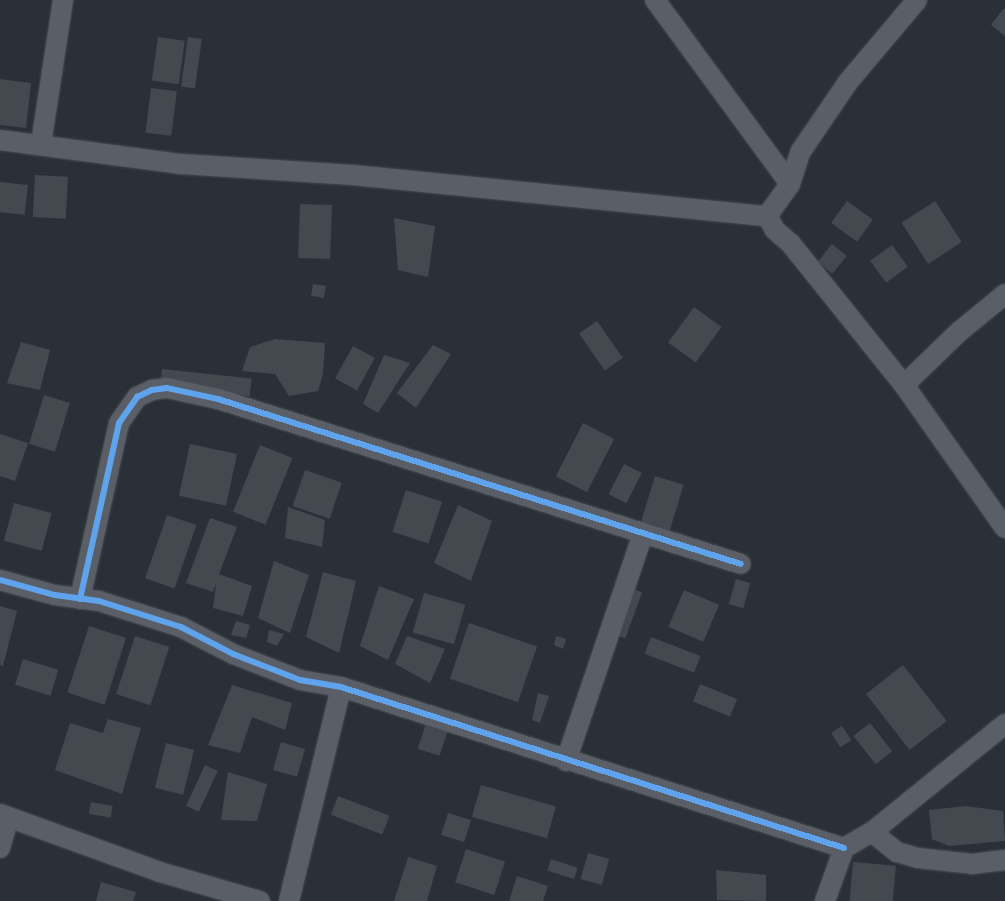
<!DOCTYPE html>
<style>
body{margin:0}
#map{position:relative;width:1005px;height:901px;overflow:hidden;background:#2a3038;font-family:"IBM Plex Sans",sans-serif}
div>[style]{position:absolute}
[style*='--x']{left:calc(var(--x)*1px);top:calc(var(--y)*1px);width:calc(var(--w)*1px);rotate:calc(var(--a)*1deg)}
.building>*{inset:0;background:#444950;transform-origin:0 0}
.roads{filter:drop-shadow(0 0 1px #484c53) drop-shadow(0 0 1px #484c53)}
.street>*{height:20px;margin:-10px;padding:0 10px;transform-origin:10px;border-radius:10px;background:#5a5e66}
.cycleway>*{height:6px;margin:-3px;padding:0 3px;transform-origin:3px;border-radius:3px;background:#60a3ed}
span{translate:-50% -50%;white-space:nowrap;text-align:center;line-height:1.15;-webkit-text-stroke:4.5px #1d2633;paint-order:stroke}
</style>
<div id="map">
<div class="building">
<div style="clip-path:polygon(1004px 8px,1005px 9px,1005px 36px,991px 25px)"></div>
<div style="left:158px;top:37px;width:27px;height:44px;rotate:8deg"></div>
<div style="left:188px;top:37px;width:14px;height:50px;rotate:8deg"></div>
<div style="clip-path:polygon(0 79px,31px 83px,26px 128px,0 125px)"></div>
<div style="left:151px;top:88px;width:26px;height:45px;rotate:7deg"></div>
<div style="left:35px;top:175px;width:33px;height:42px;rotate:3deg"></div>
<div style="left:0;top:182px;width:28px;height:30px;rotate:6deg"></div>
<div style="left:847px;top:201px;width:32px;height:27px;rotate:36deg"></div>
<div style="left:935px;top:201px;width:49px;height:40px;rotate:57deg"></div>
<div style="left:300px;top:204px;width:32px;height:54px;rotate:2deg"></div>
<div style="clip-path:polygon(394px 218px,435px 226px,428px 277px,398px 270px)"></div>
<div style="left:832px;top:244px;width:19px;height:23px;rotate:39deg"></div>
<div style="left:892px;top:245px;width:27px;height:27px;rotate:54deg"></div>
<div style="left:313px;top:284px;width:13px;height:12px;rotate:9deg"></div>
<div style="left:694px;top:307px;width:34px;height:44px;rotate:36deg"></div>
<div style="left:597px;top:321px;width:45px;height:22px;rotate:55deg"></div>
<div style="clip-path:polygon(275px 339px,325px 343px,323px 374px,318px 391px,289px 396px,275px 374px,242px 371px,250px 347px)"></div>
<div style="clip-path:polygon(21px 342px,50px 350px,40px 390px,7px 383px)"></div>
<div style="clip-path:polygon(433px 345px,451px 354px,416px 408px,397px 393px)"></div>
<div style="left:353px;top:346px;width:25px;height:37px;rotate:29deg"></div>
<div style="clip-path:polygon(384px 355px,410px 363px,378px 413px,363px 404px)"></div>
<div style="left:162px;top:369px;width:90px;height:18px;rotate:6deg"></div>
<div style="left:44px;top:395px;width:27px;height:51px;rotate:17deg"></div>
<div style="left:583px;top:423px;width:35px;height:60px;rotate:27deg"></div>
<div style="clip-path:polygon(0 434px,28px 443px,15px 481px,0 476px)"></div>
<div style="left:190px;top:444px;width:48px;height:53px;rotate:12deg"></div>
<div style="left:260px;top:445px;width:35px;height:72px;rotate:22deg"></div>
<div style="left:624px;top:464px;width:20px;height:34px;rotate:27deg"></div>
<div style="left:305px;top:470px;width:39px;height:38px;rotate:19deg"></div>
<div style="left:655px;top:476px;width:30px;height:48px;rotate:17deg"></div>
<div style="left:406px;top:490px;width:38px;height:44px;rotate:18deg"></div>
<div style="left:14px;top:503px;width:39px;height:39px;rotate:15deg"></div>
<div style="clip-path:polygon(458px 505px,492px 521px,471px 581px,434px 563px)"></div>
<div style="clip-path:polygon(288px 507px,325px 520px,322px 547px,285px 538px)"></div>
<div style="left:167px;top:515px;width:31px;height:67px;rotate:19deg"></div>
<div style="clip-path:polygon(210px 518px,237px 527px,219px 574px,252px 586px,243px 616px,213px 608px,216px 584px,213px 592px,186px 583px)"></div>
<div style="clip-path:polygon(274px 561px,309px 575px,290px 633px,258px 618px)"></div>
<div style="clip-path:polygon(323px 572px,356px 581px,339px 653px,306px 637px)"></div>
<div style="left:736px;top:579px;width:15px;height:26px;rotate:16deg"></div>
<div style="clip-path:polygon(379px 586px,414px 599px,388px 660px,360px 646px)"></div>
<div style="left:628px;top:587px;width:15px;height:49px;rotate:20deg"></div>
<div style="left:684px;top:590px;width:38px;height:40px;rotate:23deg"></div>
<div style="left:424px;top:593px;width:43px;height:41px;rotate:16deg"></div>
<div style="clip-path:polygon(0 606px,17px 611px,3px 666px,0 665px)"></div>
<div style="clip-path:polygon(236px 621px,250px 625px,246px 638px,231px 635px)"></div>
<div style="left:469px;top:623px;width:72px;height:59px;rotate:19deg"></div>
<div style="left:89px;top:626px;width:39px;height:70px;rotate:18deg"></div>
<div style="clip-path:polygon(269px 630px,284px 634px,277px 646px,267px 642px)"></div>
<div style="left:135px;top:636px;width:36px;height:61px;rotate:18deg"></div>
<div style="clip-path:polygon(407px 636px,445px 649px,430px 683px,395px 664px)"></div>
<div style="clip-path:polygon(556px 636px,566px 639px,563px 649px,554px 645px)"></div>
<div style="left:651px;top:637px;width:53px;height:18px;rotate:21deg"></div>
<div style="left:23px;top:659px;width:37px;height:27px;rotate:17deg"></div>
<div style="left:903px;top:665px;width:71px;height:47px;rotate:52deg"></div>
<div style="left:700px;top:684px;width:40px;height:19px;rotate:22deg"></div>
<div style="clip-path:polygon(232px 685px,292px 703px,285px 730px,252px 717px,240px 753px,208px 745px)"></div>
<div style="clip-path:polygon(538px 693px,549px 696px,540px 723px,532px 720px)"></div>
<div style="clip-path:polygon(108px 719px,141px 728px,122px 794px,55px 770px,70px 723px,103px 733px)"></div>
<div style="left:426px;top:723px;width:23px;height:27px;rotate:18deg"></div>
<div style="left:870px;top:723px;width:36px;height:21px;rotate:52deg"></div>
<div style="left:842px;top:726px;width:17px;height:13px;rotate:57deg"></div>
<div style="left:281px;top:742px;width:25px;height:29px;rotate:16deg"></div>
<div style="left:166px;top:743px;width:29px;height:46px;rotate:14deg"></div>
<div style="left:205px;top:765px;width:14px;height:45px;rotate:25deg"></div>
<div style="clip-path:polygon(228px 772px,267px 784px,257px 821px,221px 820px)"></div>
<div style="left:481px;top:785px;width:78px;height:33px;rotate:16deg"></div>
<div style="left:338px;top:796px;width:55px;height:20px;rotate:21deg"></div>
<div style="left:91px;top:802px;width:22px;height:12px;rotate:10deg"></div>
<div style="clip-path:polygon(966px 806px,1003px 811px,1005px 841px,949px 846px,932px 839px,929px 810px)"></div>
<div style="left:448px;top:813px;width:24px;height:23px;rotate:17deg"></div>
<div style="left:466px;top:849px;width:41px;height:35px;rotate:18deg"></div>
<div style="left:588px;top:853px;width:22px;height:27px;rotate:16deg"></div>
<div style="clip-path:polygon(408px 857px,437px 866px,427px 901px,394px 901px)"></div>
<div style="left:551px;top:859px;width:28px;height:12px;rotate:18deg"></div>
<div style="left:853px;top:862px;width:43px;height:39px;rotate:5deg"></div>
<div style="clip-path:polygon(716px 870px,766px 875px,766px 901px,717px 900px)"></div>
<div style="clip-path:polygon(517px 876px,548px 886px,543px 901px,509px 901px)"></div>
<div style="clip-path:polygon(101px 882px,136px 892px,133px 901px,96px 901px)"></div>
</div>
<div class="roads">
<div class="street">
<div style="--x:655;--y:0;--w:228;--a:53.7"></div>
<div style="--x:0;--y:140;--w:183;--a:7.6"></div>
<div style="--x:181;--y:164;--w:172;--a:3.7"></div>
<div style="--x:353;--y:175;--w:416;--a:5.7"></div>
<div style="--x:41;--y:144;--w:146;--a:-81.3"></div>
<div style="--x:767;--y:216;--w:16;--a:60"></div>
<div style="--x:775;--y:230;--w:21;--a:41"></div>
<div style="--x:791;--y:244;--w:181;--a:51.3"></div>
<div style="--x:904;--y:385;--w:175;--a:54.8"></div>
<div style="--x:767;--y:216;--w:39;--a:-54"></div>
<div style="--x:790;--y:184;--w:35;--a:-72"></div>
<div style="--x:801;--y:151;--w:83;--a:-55.7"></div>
<div style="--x:848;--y:82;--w:107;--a:-49.9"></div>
<div style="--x:904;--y:385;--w:78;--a:-44"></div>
<div style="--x:960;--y:331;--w:58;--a:-39.4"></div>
<div style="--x:0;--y:580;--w:57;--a:15.3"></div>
<div style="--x:55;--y:595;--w:44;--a:7.8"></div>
<div style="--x:99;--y:601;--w:86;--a:17.6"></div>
<div style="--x:181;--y:627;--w:59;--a:27.4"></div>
<div style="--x:233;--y:654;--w:72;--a:21.2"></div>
<div style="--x:300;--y:680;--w:42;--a:9.7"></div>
<div style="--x:341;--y:687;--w:528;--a:17.75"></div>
<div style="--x:80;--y:599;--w:180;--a:-77.5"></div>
<div style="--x:119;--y:423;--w:32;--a:-55"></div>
<div style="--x:137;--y:397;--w:17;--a:-25"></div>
<div style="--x:152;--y:390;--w:15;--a:-8"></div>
<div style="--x:167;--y:388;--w:52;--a:12.2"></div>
<div style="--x:218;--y:399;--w:548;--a:17.51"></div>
<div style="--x:566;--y:761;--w:240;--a:-71.3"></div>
<div style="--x:0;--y:814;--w:170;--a:19.9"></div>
<div style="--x:160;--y:872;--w:104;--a:16.2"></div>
<div style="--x:872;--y:832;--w:32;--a:39"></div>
<div style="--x:897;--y:852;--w:22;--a:16"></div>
<div style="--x:918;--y:858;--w:54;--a:6.3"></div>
<div style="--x:972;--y:864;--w:33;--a:-7"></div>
<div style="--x:0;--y:848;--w:32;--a:-74"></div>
<div style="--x:289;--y:901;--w:220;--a:-76.3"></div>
<div style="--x:825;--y:901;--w:56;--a:-70.3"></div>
<div style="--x:844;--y:848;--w:32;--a:-30"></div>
<div style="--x:872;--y:832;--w:171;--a:-39.1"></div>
</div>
</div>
<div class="cycleway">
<div style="--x:0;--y:580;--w:57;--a:15.3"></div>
<div style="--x:55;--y:595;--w:44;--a:7.8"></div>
<div style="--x:99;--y:601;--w:86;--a:17.6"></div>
<div style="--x:181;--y:627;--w:59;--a:27.4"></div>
<div style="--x:233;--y:654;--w:72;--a:21.2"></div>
<div style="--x:300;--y:680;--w:42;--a:9.7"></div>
<div style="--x:341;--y:687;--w:528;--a:17.75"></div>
<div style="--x:80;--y:599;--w:180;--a:-77.5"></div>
<div style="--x:119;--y:423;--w:32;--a:-55"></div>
<div style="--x:137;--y:397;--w:17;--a:-25"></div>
<div style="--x:152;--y:390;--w:15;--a:-8"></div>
<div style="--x:167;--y:388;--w:52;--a:12.2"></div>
<div style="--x:218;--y:399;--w:548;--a:17.51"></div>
</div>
</div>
